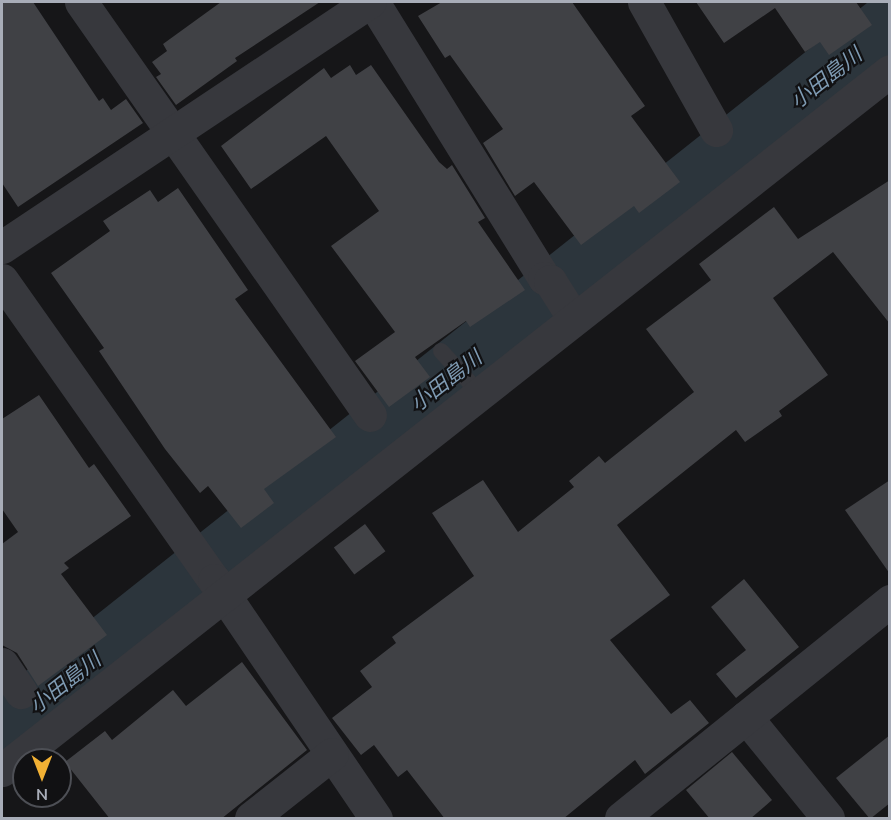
<!DOCTYPE html>
<meta charset="utf-8">
<style>
body{margin:0}
#map{position:relative;width:891px;height:820px;overflow:hidden;background:#161618;font-family:"Nunito Sans","Noto Sans JP",sans-serif}
div>[style]{position:absolute}
[style*='--x']{left:calc(var(--x)*1px);top:calc(var(--y)*1px);width:calc(var(--w)*1px);rotate:calc(var(--a)*1deg)}
.river>*{height:69px;margin:-34.5px;padding:0 34.5px;transform-origin:34.5px;border-radius:34.5px;background:#2c353c}
.building>*{inset:0;background:#404145;transform-origin:0 0}
.lane>*{height:16px;margin:-8px;padding:0 8px;transform-origin:8px;border-radius:8px;background:#37383d}
.street>*{height:33px;margin:-16.5px;padding:0 16.5px;transform-origin:16.5px;border-radius:16.5px;background:#37383d}
span{translate:-50% -50%;white-space:nowrap;text-align:center;line-height:1.15;-webkit-text-stroke:4.5px #111113;paint-order:stroke}
.water-label{font-size:21px;color:#7f9bb3;font-style:italic}
.frame{position:absolute;inset:0;border:3px solid #a8adb8;pointer-events:none}
.north{position:absolute;left:12px;top:748px;width:60px;height:60px;box-sizing:border-box;background:#111113;border:2px solid #4d4f55;border-radius:50%;rotate:180deg;font-size:16px;font-weight:700;line-height:24px;text-align:center;color:#a8adb8}
.north::after{content:'';display:block;margin:auto;width:21px;height:27px;background:#f2b134;clip-path:polygon(50% 0,100% 100%,50% 72%,0 100%)}
</style>
<div id="map">
<div class="river">
<div style="--x:2;--y:733;--w:1134;--a:-38.45"></div>
</div>
<div class="building">
<div style="clip-path:polygon(2px 2px,33px 2px,99px 101px,103px 98px,111px 110px,126px 99px,143px 123px,18px 207px,2px 183px)"></div>
<div style="clip-path:polygon(221px 2px,320px 2px,235px 58px,237px 61px,176px 105px,156px 77px,161px 74px,152px 62px,167px 51px,163px 44px)"></div>
<div style="clip-path:polygon(442px 2px,572px 2px,645px 106px,631px 116px,680px 182px,639px 213px,634px 206px,581px 245px,534px 182px,515px 196px,483px 143px,503px 129px,450px 55px,445px 58px,418px 16px)"></div>
<div style="clip-path:polygon(696px 2px,856px 2px,872px 25px,829px 55px,820px 42px,805px 52px,775px 8px,724px 43px)"></div>
<div style="clip-path:polygon(350px 65px,356px 75px,371px 65px,439px 162px,447px 169px,452px 165px,485px 218px,478px 222px,525px 290px,470px 327px,466px 321px,415px 357px,430px 377px,389px 407px,355px 361px,395px 332px,331px 246px,379px 211px,326px 136px,251px 189px,221px 146px,324px 68px,331px 78px)"></div>
<div style="clip-path:polygon(890px 180px,890px 324px,833px 252px,773px 298px,828px 375px,779px 411px,782px 416px,745px 442px,736px 430px,617px 525px,670px 595px,610px 640px,671px 714px,690px 700px,709px 723px,645px 774px,635px 760px,563px 819px,445px 819px,407px 770px,398px 777px,374px 745px,361px 755px,332px 718px,372px 687px,360px 671px,396px 643px,392px 637px,474px 576px,432px 513px,483px 480px,518px 532px,574px 487px,569px 481px,599px 456px,605px 463px,694px 392px,646px 329px,711px 280px,699px 264px,774px 207px,798px 239px)"></div>
<div style="clip-path:polygon(178px 188px,248px 290px,235px 299px,336px 437px,264px 489px,274px 503px,241px 528px,208px 486px,200px 493px,165px 449px,99px 351px,104px 348px,51px 273px,110px 231px,103px 221px,150px 190px,158px 202px)"></div>
<div style="clip-path:polygon(39px 395px,89px 468px,94px 464px,131px 516px,64px 563px,69px 568px,61px 574px,107px 635px,38px 686px,17px 653px,2px 645px,2px 544px,18px 532px,2px 509px,2px 419px)"></div>
<div style="clip-path:polygon(890px 480px,890px 574px,845px 510px)"></div>
<div style="left:365px;top:524px;width:34px;height:39px;rotate:53deg"></div>
<div style="clip-path:polygon(744px 579px,799px 647px,736px 698px,716px 674px,746px 650px,711px 607px)"></div>
<div style="clip-path:polygon(242px 662px,307px 750px,221px 819px,110px 819px,65px 762px,105px 731px,112px 740px,173px 690px,186px 706px)"></div>
<div style="clip-path:polygon(890px 735px,890px 803px,870px 819px,836px 778px)"></div>
<div style="clip-path:polygon(732px 752px,772px 800px,750px 819px,710px 819px,686px 790px)"></div>
</div>
<div class="lane">
<div style="--x:441;--y:351;--w:59;--a:47.7"></div>
</div>
<div class="street">
<div style="--x:81;--y:2;--w:504;--a:55.02"></div>
<div style="--x:373;--y:2;--w:325;--a:58.2"></div>
<div style="--x:544;--y:278;--w:7;--a:27"></div>
<div style="--x:550;--y:281;--w:45;--a:57.7"></div>
<div style="--x:644;--y:2;--w:147;--a:60.6"></div>
<div style="--x:2;--y:247;--w:442;--a:-33.7"></div>
<div style="--x:2;--y:280;--w:367;--a:54.8"></div>
<div style="--x:214;--y:580;--w:288;--a:55.8"></div>
<div style="--x:2;--y:664;--w:34;--a:56"></div>
<div style="--x:746;--y:717;--w:130;--a:50.9"></div>
<div style="--x:2;--y:770;--w:1130;--a:-38.21"></div>
<div style="--x:251;--y:818;--w:103;--a:-38.3"></div>
<div style="--x:621;--y:818;--w:346;--a:-38.9"></div>
</div>
<div class="water-label">
<span style="left:826px;top:78px;rotate:-38deg">小田島川</span>
<span style="left:446px;top:381px;rotate:-38deg">小田島川</span>
<span style="left:65px;top:683px;rotate:-38deg">小田島川</span>
</div>
<div class="frame"></div>
<div class="north">N</div>
</div>
